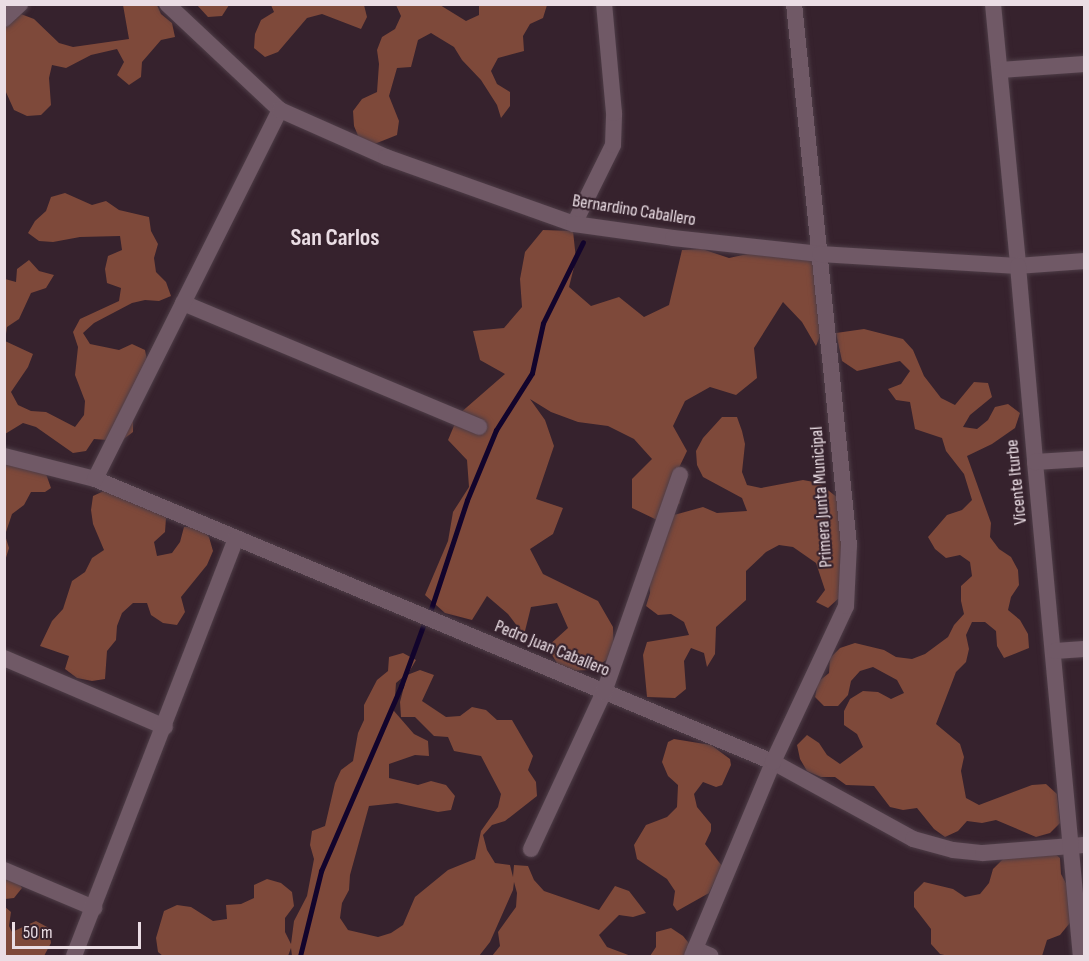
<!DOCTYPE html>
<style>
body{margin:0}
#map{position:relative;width:1089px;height:961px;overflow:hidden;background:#36222d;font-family:"Sofia Sans Condensed",sans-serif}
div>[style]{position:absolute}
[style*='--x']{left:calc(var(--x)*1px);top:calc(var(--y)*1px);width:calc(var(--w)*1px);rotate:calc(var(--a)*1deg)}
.forest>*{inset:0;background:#7e493a}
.stream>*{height:5px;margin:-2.5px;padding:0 2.5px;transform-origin:2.5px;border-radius:2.5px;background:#12042c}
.roads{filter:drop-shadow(0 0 2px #4e3d47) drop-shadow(0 0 2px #4e3d47)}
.minor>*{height:16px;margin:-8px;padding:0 8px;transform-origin:8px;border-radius:8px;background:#705966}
.tertiary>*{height:16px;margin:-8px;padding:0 8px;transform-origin:8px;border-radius:8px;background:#705966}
span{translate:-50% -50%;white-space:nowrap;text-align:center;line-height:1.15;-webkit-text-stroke:4.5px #36222d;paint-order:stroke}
.street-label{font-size:18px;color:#eadde4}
.district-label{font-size:24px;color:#eadde4;font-weight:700}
.frame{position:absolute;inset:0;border:6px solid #eadde4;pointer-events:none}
.scale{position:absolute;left:12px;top:922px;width:129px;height:27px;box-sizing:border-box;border:3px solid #eadde4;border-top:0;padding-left:8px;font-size:18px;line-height:21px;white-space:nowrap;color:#eadde4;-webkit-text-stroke:4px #36222d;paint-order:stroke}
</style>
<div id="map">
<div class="forest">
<div style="clip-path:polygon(123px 5px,157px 5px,161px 14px,172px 23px,175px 37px,161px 40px,142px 62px,141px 77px,129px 85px,117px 75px,124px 62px,117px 49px,91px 55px,66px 68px,52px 65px,49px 78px,51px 105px,41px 115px,27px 116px,14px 110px,5px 90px,5px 8px,34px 19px,59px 43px,73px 47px,129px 39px)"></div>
<div style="clip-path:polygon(197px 5px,229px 5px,222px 16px,208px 17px)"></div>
<div style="clip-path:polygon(271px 5px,364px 5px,367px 17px,361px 29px,322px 14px,307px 18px,278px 52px,265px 57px,254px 48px,255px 34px,261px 20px,274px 12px)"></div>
<div style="clip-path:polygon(396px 5px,440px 5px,466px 21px,479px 15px,479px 5px,547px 5px,543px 18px,530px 24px,523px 36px,524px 51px,498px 58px,491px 71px,497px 84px,510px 92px,510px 106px,501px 118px,497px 105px,481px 80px,462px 60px,454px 47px,431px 33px,418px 40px,411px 67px,397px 68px,389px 96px,399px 121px,397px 135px,372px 145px,359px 138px,354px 126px,353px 111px,362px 99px,377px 92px,379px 64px,377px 50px,382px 37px,395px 29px,401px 16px)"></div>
<div style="clip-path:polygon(65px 193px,92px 205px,106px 201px,119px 210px,149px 217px,151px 231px,158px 244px,154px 258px,156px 272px,166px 282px,171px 296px,159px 301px,145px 300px,132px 303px,94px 323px,83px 333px,90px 344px,119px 350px,132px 344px,145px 350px,148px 365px,133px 418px,133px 432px,121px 441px,94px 439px,86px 451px,73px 453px,36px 427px,23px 423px,5px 434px,5px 279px,16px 282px,17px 269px,29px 260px,39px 271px,54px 275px,46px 288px,31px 293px,19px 319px,7px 327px,5px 341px,33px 354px,28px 367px,11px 392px,18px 405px,31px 411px,46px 412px,75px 427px,84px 415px,85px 401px,75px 375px,78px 347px,73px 332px,80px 319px,119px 301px,121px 288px,107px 283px,105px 269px,108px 256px,122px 250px,120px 236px,80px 237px,53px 242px,39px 241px,28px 233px,35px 221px,46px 211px,51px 197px)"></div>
<div style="clip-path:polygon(543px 230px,573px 231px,576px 259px,569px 287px,591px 306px,619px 297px,644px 317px,669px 305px,682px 250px,702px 249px,729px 258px,789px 245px,815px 262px,827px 319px,816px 346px,802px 322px,783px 302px,754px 348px,757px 378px,736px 395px,710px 387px,685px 401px,673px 426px,687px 451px,675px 476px,680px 503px,657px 520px,632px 508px,632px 479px,652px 459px,634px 439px,608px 426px,578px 422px,551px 412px,530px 399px,545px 420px,554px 446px,536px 499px,563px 508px,553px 534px,530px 549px,543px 574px,598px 601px,613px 627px,614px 655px,591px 670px,562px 671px,547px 647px,568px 628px,557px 603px,531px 607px,524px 635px,508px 614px,487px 596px,472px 620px,445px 613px,425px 595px,448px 541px,453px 512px,469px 487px,467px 460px,448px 440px,459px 414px,505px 374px,480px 360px,473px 331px,504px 328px,522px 307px,520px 279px,525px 252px)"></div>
<div style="clip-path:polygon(864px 329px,903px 339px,913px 350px,924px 376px,941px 398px,955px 405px,974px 382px,988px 383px,992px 397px,970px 415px,963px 427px,977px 429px,988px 420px,995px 407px,1008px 404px,1020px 413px,1015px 428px,992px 444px,967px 456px,991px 523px,990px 537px,999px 549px,1011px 557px,1018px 570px,1019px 585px,1011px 597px,1008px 610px,1020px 620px,1028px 634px,1029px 648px,1004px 658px,997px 646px,996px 631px,985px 622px,972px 622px,966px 635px,969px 649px,966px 662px,956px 672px,936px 724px,960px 744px,964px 757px,961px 771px,966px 798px,979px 805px,1032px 785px,1046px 784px,1057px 794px,1060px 823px,1050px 833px,1036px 837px,996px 820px,982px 823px,967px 821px,958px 831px,945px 837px,934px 829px,917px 808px,903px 810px,890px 807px,874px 786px,846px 785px,835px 777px,821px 777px,807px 771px,800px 759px,797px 745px,807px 735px,819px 743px,827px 755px,840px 764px,863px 747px,857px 734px,844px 725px,844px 711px,850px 699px,863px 691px,878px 692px,891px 699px,904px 693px,897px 680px,873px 667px,860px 671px,851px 681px,848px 695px,838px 706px,824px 706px,815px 697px,818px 682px,829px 673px,830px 658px,840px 648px,855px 643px,884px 650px,896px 657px,912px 659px,925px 654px,948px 637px,954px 625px,964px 614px,961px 601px,961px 586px,972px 576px,970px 562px,960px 555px,946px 558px,935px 549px,928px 537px,947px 515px,962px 510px,972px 500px,964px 474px,946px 451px,942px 438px,915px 429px,910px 402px,896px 400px,888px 389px,901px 384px,910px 371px,900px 361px,857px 371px,842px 361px,836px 333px)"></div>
<div style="clip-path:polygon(722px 417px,737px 417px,742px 431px,745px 444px,742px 472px,747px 485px,761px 488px,803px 480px,819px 483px,843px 502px,839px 598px,828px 608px,816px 602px,825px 590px,816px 563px,793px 547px,779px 545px,766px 552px,746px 571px,746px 600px,716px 627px,715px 654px,707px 667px,704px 653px,691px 648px,684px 661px,686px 689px,675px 698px,647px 697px,643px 655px,647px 642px,689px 635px,684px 622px,671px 614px,658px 615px,646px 606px,650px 593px,649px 579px,674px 515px,703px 507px,717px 513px,747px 511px,742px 498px,703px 477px,697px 465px,696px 451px,703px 438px)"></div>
<div style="clip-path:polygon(5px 460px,46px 474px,51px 488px,45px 492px,31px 492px,24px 505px,12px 514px,5px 535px,9px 548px,5px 561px)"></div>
<div style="clip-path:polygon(106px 490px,157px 506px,166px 518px,165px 532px,154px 542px,157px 556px,172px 553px,180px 542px,184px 527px,199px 527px,209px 537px,213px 551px,207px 565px,181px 597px,185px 612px,177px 625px,163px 623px,151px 615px,147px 603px,133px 603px,122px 613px,117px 626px,116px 640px,107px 651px,105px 679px,92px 681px,77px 678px,65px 669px,69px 656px,40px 646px,52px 621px,63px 609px,72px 581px,85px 572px,92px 558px,104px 550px,93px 524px,91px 510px,93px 496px)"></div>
<div style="clip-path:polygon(403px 653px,416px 660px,409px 672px,396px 683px,394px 711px,414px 734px,428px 741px,429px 756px,415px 755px,389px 764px,389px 778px,418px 785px,431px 781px,446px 785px,455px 796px,451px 810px,438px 812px,397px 803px,369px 806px,350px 875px,349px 890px,342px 903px,340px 918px,348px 930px,378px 937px,391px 933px,403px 925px,415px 897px,448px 870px,475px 859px,481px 831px,498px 807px,501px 794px,481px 756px,454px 751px,448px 737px,434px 736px,415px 717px,401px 717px,400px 702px,407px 675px,420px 670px,434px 675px,422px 701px,446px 717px,460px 716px,472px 707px,486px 710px,497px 720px,512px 720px,533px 756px,528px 770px,536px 782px,537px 796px,505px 821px,492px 825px,483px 835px,487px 850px,495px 863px,510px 865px,513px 877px,514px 865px,528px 866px,534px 880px,544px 891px,599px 910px,615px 886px,629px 891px,646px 913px,633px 917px,619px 915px,599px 935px,607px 947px,631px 956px,492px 956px,500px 946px,498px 932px,516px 907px,517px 893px,514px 882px,513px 890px,490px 942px,479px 956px,292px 956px,291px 948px,288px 956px,163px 956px,158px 952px,156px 938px,164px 911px,177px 905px,191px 907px,213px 921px,227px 919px,226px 905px,241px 904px,254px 898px,254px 885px,267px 879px,281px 883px,292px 892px,294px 906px,285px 918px,285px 932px,291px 944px,294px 921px,307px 896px,314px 859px,310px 845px,312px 831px,325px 826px,335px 783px,341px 770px,353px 761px,358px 733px,364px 720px,364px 705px,377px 680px,388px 671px,389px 657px)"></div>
<div style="clip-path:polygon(674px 739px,711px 745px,730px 759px,731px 765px,722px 785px,716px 787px,703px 782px,694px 794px,697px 807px,711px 824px,711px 831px,705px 844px,722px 866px,709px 893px,677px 911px,673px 905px,675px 891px,667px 879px,637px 859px,634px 845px,646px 825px,667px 817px,677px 807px,678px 785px,668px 776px,662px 762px,668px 742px)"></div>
<div style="clip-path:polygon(1049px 849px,1060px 858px,1061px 874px,1075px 900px,1078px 913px,1060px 935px,1047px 940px,1042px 956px,949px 956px,940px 954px,931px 944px,931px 929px,914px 907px,914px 892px,924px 882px,953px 889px,965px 897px,980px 894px,989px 883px,993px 869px,1005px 857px)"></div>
<div style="clip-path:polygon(5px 877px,14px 877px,22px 888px,14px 898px,5px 899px)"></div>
<div style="clip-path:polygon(4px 906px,11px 912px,9px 926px,12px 932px,36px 921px,49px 928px,51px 943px,44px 956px,5px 956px)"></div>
<div style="clip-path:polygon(671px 928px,683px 936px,692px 947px,691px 956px,650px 956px,656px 947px,656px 932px)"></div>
</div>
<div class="stream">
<div style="--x:429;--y:615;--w:121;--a:-71.7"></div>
<div style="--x:467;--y:500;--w:76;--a:-67.5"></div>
<div style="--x:496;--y:430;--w:67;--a:-57.7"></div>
<div style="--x:532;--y:373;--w:51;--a:-77.6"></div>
<div style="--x:543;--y:323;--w:90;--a:-63.7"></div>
<div style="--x:300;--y:956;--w:88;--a:-76.1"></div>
<div style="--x:321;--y:871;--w:202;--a:-66.6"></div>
<div style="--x:401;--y:686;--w:67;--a:-69.9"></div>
</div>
<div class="roads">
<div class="minor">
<div style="--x:993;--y:4;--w:263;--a:84.5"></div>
<div style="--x:1018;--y:266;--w:66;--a:-4.3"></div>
<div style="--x:1001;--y:70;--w:83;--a:-4.1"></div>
<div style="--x:574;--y:224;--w:88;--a:-63.7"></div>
<div style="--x:613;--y:145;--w:32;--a:-88"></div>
<div style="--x:614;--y:113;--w:109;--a:-95.2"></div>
<div style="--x:183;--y:303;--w:321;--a:22.7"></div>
<div style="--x:4;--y:456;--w:94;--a:14.2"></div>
<div style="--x:95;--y:479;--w:735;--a:22.66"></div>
<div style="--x:773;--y:762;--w:160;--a:28.8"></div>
<div style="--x:913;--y:839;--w:41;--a:15.4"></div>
<div style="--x:953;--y:850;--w:30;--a:6"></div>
<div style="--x:983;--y:853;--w:101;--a:-4.5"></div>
<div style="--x:1035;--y:462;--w:496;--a:84.7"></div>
<div style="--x:95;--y:479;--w:413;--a:-63.4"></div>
<div style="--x:1055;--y:651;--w:29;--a:-4"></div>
<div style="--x:4;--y:658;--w:175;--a:23.2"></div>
<div style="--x:531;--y:849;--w:173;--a:-65.1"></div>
<div style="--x:604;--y:692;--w:230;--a:-70.7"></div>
<div style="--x:4;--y:870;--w:98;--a:22.9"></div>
<div style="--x:695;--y:949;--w:17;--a:24"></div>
<div style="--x:74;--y:956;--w:447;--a:-68.8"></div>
<div style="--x:692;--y:956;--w:210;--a:-67.3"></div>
<div style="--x:773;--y:762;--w:172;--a:-64.9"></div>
<div style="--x:846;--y:606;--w:61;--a:-87.2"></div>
<div style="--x:849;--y:545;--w:544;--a:-95.8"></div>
</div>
<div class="tertiary">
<div style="--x:167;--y:4;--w:155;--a:43.2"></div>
<div style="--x:280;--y:110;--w:116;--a:23.9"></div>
<div style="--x:386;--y:157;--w:200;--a:19.6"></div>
<div style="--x:574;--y:224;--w:100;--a:8"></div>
<div style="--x:673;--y:238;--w:148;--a:6.2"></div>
<div style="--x:820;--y:254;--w:198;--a:3.5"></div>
<div style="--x:1018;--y:266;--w:197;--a:85"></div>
<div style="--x:1035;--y:462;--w:49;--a:-3.5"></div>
<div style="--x:4;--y:19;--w:22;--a:-43"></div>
</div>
</div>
<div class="street-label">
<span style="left:634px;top:211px;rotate:9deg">Bernardino Caballero</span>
<span style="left:1017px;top:482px;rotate:-96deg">Vicente Iturbe</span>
<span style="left:822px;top:497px;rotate:-94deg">Primera Junta Municipal</span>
<span style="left:552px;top:649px;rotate:22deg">Pedro Juan Caballero</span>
</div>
<div class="district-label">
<span style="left:335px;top:238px">San Carlos</span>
</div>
<div class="frame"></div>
<div class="scale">50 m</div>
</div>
